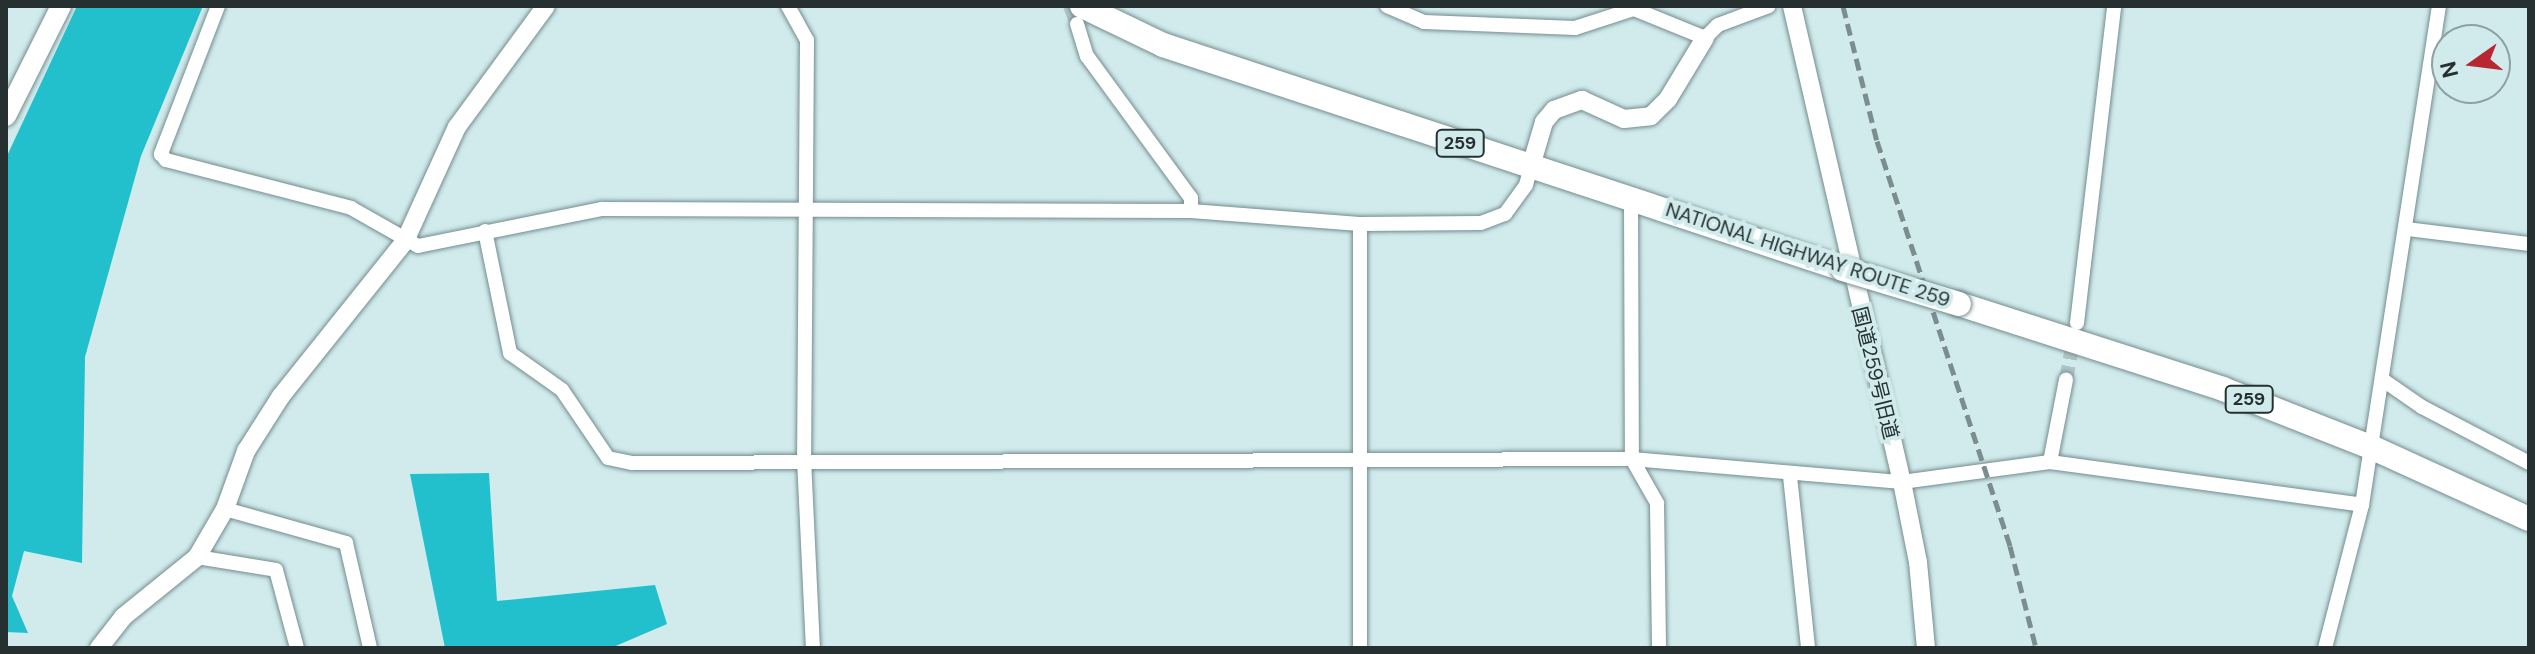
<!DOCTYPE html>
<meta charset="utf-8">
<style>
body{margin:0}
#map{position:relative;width:2535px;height:654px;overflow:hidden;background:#d1ebed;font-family:"DM Sans","Noto Sans JP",sans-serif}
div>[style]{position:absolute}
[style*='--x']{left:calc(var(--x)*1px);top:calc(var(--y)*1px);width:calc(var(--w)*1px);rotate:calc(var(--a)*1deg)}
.forest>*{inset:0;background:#22c0cc}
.minor-tunnel>*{height:14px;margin-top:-7px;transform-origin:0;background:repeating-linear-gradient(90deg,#afc6c7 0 14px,transparent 0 21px)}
.roads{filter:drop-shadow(0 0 2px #758c8e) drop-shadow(0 0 2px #758c8e)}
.minor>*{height:14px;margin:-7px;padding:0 7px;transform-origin:7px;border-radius:7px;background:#fff}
.tertiary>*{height:18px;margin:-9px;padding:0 9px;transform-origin:9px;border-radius:9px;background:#fff}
.secondary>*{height:20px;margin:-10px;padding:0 10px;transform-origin:10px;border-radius:10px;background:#fff}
.trunk>*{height:24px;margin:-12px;padding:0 12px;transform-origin:12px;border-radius:12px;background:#fff}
.rail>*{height:5px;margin-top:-2.5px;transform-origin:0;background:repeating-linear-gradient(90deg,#7b8d8f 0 12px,transparent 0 18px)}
.bridges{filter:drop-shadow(0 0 2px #758c8e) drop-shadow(0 0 2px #758c8e)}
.trunk-bridge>*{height:24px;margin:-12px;padding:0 12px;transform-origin:12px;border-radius:12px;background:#fff}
span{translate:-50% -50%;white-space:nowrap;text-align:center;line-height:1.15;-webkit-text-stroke:8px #d1ebed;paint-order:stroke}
.shield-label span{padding:2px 6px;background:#d1ebed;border:2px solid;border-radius:6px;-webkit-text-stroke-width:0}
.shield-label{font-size:18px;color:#263031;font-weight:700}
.street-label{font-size:20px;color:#263031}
.frame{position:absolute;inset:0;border:8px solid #263031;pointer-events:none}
.north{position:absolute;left:2431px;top:24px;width:80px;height:80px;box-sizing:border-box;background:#d1ebed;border:2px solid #8da0a2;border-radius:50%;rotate:256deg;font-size:22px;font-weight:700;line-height:32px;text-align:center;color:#263031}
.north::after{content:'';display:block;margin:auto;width:28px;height:36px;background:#b72631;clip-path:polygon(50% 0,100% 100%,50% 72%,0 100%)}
</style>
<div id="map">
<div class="forest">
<div style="clip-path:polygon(77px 6px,203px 6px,141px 156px,85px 357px,82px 563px,24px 551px,12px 596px,28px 633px,6px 632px,6px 158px)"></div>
<div style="clip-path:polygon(489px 473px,497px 601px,655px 585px,667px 624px,611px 648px,445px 648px,410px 474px)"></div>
</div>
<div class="minor-tunnel">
<div style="--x:1070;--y:6;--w:19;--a:69"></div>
<div style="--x:2066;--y:380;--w:44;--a:-79.5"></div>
</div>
<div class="roads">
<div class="minor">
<div style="--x:218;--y:6;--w:159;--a:111.1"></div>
<div style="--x:161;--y:154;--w:8;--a:50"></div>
<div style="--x:166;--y:160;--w:191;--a:14.5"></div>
<div style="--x:351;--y:208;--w:77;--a:29.6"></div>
<div style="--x:418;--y:246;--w:188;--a:-11.4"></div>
<div style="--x:602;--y:209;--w:589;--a:0.19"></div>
<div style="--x:1191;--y:211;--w:169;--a:4.4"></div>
<div style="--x:1360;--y:224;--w:121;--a:-0.5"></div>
<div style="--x:1481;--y:223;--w:26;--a:-21"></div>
<div style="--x:1505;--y:214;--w:36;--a:-54"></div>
<div style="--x:1526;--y:185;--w:20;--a:-75"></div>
<div style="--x:788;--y:6;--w:39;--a:61"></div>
<div style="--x:807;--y:40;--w:419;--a:90.4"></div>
<div style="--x:804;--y:459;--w:189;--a:87.3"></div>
<div style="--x:1387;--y:6;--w:40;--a:23.4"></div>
<div style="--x:1424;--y:22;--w:151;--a:2.3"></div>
<div style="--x:1575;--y:28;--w:62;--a:-17.9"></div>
<div style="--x:1634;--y:9;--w:77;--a:22.2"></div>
<div style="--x:1705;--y:38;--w:18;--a:-45"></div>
<div style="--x:1718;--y:25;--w:54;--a:-20.4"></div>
<div style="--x:1077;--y:24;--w:34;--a:73"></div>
<div style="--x:1087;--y:56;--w:176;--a:53.8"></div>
<div style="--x:1191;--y:198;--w:13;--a:90"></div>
<div style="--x:1631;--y:198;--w:261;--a:89.8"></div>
<div style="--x:1632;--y:459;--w:51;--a:60.4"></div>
<div style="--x:1657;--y:503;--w:145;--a:89.2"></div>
<div style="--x:2407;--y:229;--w:123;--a:7"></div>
<div style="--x:485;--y:231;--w:125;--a:78.4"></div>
<div style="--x:510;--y:353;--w:64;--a:35.4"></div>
<div style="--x:562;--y:390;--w:82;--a:55.9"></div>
<div style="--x:608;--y:458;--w:25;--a:12"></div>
<div style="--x:632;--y:463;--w:1000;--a:-0.23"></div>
<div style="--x:1632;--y:459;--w:271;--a:4.9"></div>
<div style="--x:1902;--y:482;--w:149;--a:-7.7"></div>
<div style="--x:2050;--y:462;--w:315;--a:7.8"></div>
<div style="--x:2362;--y:505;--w:505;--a:-81.23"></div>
<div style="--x:2077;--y:323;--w:319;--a:-83.3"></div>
<div style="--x:2383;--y:380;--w:47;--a:34.7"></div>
<div style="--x:2422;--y:407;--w:121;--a:27.6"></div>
<div style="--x:2050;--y:462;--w:84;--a:-79"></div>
<div style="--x:1790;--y:476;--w:173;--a:84"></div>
<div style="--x:225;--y:509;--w:126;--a:15.7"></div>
<div style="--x:346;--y:543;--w:108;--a:77.1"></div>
<div style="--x:197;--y:557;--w:80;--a:9.3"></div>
<div style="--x:276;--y:570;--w:81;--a:74.9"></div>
<div style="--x:1360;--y:648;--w:424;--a:-90"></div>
<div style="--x:2325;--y:648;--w:148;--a:-75.5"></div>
</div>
<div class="tertiary">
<div style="--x:1792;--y:6;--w:489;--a:77"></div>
<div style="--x:1902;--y:482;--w:82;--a:78.7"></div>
<div style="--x:1918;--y:562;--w:86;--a:84.7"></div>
<div style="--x:1531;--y:166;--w:46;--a:-73.5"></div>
<div style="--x:1544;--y:122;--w:16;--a:-50"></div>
<div style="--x:1554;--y:110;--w:30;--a:-20"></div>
<div style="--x:1582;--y:100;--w:46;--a:24.3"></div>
<div style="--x:1624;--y:119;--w:27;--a:-6"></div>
<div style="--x:1651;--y:116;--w:24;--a:-45"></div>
<div style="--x:1668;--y:99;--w:71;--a:-58.8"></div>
<div style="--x:99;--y:648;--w:39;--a:-52"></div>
<div style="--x:123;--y:617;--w:95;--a:-39"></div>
<div style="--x:197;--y:557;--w:56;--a:-59.7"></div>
<div style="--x:225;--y:509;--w:62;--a:-70.1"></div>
<div style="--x:246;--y:451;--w:65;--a:-57.5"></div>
<div style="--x:281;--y:396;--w:198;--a:-51.3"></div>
<div style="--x:405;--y:241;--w:125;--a:-65.5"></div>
<div style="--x:457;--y:127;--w:150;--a:-53.7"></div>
</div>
<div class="secondary">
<div style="--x:6;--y:116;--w:123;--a:-63.4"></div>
</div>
<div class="trunk">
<div style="--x:1082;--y:6;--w:90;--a:25.7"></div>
<div style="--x:1163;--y:45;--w:716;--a:18.23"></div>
<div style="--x:1959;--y:304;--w:277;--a:17.8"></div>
<div style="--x:2223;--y:389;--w:161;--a:21.5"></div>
<div style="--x:2373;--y:448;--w:171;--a:24.5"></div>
</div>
</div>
<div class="rail">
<div style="--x:1843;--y:6;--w:139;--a:75.9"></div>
<div style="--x:1877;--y:141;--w:426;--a:71.8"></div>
<div style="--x:2010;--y:546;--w:105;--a:75.7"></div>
</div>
<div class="bridges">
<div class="trunk-bridge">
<div style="--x:1843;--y:269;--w:121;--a:16.8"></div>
</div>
</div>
<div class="shield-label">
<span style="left:1460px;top:143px">259</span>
<span style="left:2249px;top:399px">259</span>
</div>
<div class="street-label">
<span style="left:1808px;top:255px;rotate:18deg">NATIONAL HIGHWAY ROUTE 259</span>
<span style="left:1875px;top:373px;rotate:76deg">国道259号旧道</span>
</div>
<div class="frame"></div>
<div class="north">N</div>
</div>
